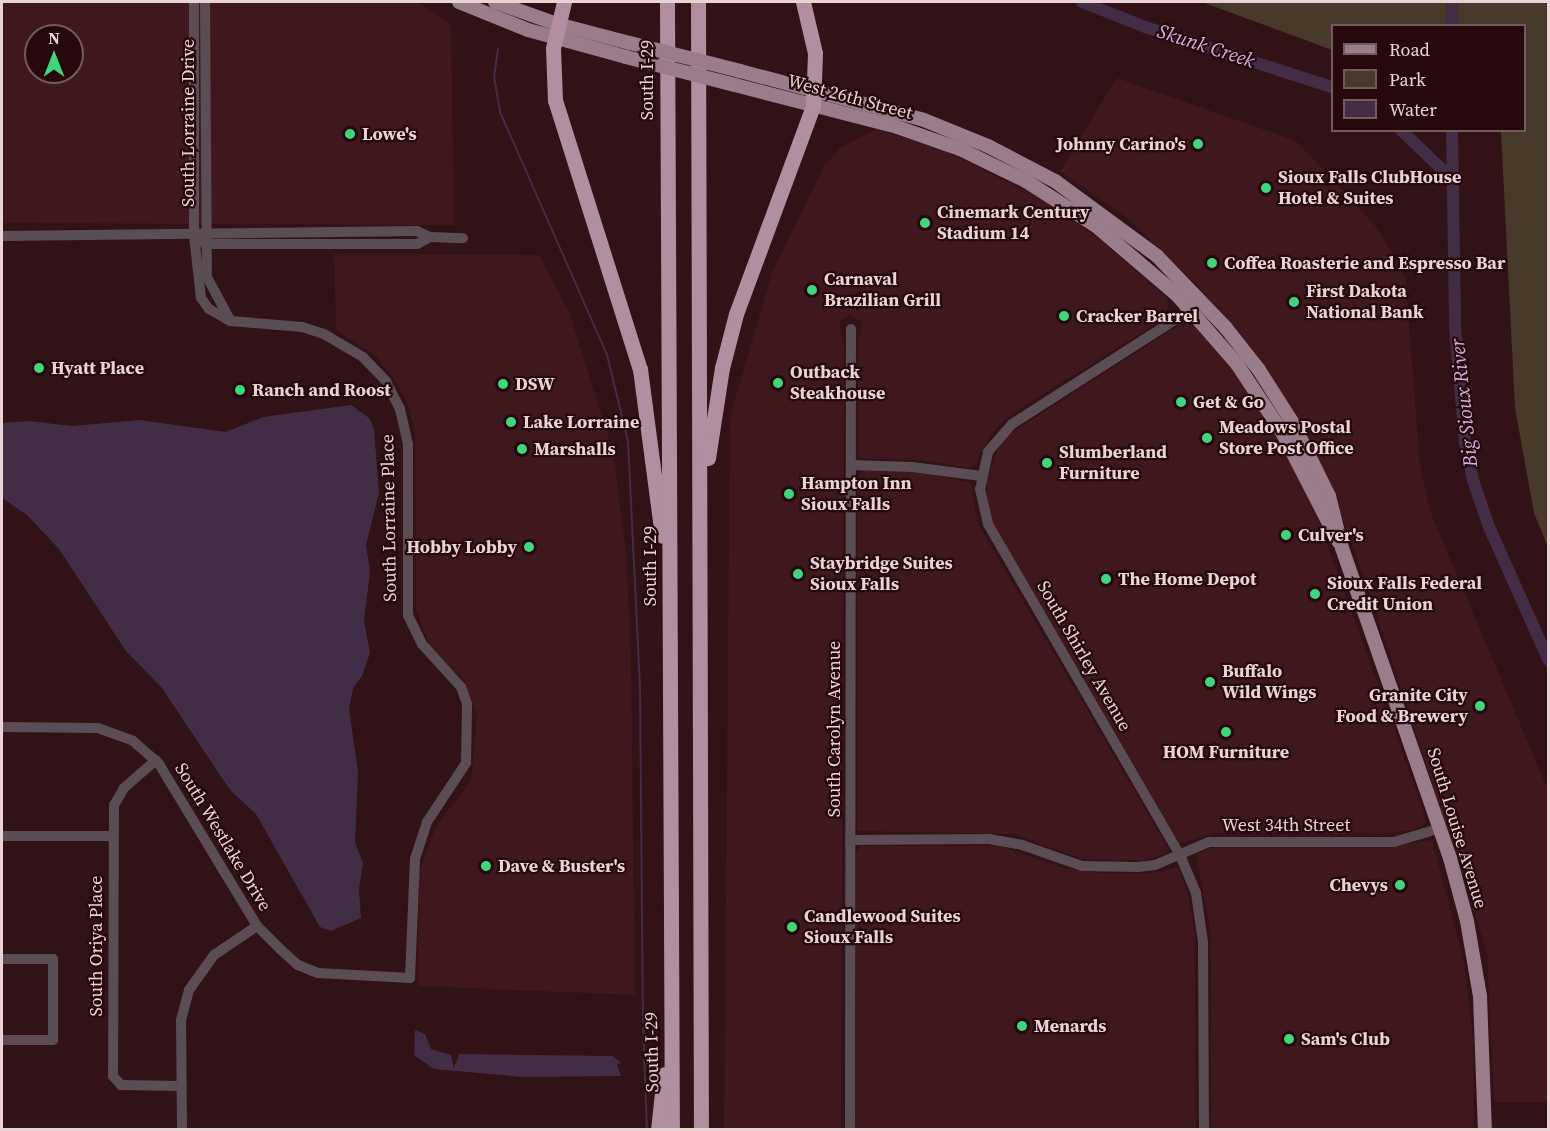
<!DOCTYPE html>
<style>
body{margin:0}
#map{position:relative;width:1550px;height:1131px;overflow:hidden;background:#311216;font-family:"Source Serif 4",serif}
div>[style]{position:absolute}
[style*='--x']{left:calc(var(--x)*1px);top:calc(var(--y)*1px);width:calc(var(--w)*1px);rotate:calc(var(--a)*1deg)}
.built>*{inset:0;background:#3e181d}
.green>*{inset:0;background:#473a2b}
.water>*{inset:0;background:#412e46}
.stream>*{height:2px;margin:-1px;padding:0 1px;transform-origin:1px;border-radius:1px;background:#412e46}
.river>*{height:12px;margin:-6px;padding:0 6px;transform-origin:6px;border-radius:6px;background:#412e46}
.minor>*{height:10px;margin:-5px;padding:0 5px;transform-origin:5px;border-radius:5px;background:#5b4d54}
.major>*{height:14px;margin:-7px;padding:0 7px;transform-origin:7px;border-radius:7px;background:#997d8b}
.highway>*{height:15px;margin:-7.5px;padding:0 7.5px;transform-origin:7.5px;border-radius:7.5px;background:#b18fa1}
.major-bridge>*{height:14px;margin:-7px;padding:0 7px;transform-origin:7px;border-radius:7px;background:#997d8b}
.dots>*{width:16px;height:16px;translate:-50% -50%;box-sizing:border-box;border:3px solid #26090d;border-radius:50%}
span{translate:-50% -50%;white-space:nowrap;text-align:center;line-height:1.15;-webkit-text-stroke:4.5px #26090d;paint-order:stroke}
.street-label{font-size:18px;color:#ead3d5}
.poi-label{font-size:18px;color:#ead3d5;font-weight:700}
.left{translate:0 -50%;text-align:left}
.right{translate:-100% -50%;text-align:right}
.water-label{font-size:20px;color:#d5b0e0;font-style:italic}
.frame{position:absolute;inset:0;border:3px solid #ead3d5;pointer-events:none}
.legend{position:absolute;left:1331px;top:24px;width:195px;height:108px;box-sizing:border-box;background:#26090d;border:2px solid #745a5d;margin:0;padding:8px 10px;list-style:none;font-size:18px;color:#ead3d5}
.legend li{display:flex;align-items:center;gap:12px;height:30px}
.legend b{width:30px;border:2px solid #745a5d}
.north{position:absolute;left:24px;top:24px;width:60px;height:60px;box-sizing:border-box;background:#26090d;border:2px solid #745a5d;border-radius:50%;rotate:0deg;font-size:16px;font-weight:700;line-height:24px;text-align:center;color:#ead3d5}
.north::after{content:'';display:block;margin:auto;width:21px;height:27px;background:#40d77c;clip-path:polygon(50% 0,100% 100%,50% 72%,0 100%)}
</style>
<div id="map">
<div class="built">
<div style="clip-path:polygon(evenodd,2px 2px,418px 2px,451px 24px,454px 225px,2px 223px,2px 2px,36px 36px,72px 36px,72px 72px,36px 72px,36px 36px)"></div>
<div style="clip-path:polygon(1117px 78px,1296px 141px,1373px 223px,1405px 272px,1420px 465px,1430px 511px,1548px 790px,1548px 1102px,1494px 1102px,1487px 952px,1377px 615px,1331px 486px,1229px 323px,1199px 287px,1127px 218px,1060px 171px)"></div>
<div style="clip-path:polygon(876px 129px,943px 150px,1036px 196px,1101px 240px,1167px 298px,1169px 311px,1156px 324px,1010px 415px,991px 434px,974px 466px,969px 468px,926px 461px,858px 458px,858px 343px,863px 322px,850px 315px,839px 321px,844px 347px,841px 1129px,724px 1130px,730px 417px,772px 273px,824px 166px,840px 148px)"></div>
<div style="clip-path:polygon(334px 254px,539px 255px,569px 312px,613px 451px,626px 553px,631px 655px,635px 995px,418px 986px,419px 873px,436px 826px,471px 781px,477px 716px,464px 680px,430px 647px,416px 609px,415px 434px,408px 403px,391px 375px,376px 356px,336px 330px)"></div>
<div style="clip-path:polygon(1187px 320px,1192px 321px,1243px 381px,1277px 435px,1320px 524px,1426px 818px,1424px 825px,1413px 830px,1383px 834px,1216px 833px,1180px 844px,993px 522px,987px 505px,987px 477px,1000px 444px,1011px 433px)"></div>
<div style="clip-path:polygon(864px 470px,928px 473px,971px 483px,977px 522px,1168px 848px,1166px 853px,1146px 860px,1098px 860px,1082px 859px,1013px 834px,857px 831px,857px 477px)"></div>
<div style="clip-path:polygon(1432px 840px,1464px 962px,1473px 1038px,1474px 1129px,1211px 1129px,1211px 934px,1196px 854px,1218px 846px,1387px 847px)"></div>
<div style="clip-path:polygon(860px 846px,1001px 846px,1063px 868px,1103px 873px,1152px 873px,1178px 867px,1188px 894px,1195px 934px,1196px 1129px,855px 1130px,856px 852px)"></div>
</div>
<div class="green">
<div style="clip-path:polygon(1202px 2px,1548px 2px,1548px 547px,1534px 513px,1515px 408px,1501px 131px,1524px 130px,1524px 26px,1332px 26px,1332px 50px)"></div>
</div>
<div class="water">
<div style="clip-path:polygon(351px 405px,369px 418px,374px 429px,379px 493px,366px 545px,370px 572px,364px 621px,370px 653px,362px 676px,353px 688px,349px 709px,358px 772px,355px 843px,363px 863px,359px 889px,361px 918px,331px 931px,320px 927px,256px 814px,230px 790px,162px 688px,126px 651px,59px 549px,27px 515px,2px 498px,2px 423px,29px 421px,72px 426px,139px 420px,226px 432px,263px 417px)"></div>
<div style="clip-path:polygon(415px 1030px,425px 1034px,431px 1049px,451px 1055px,454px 1068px,459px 1054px,613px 1056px,621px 1063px,617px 1064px,621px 1076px,523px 1077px,434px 1069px,414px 1055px)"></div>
</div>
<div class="stream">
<div style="--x:498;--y:49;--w:28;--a:98"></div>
<div style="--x:494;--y:77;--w:36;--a:80"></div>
<div style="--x:500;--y:112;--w:266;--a:66.2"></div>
<div style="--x:607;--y:355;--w:89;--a:76.3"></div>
<div style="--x:628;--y:441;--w:246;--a:87.2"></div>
<div style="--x:640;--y:687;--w:335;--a:89.5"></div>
<div style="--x:643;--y:1022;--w:108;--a:87.9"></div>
</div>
<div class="river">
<div style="--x:1082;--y:2;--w:68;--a:21.6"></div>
<div style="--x:1145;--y:27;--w:196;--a:17.8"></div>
<div style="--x:1452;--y:2;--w:24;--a:90"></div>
<div style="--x:1401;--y:130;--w:72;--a:43.9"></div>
<div style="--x:1452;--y:130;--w:196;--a:89.1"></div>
<div style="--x:1455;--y:326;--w:116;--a:85.1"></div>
<div style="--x:1465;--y:442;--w:39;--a:78"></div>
<div style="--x:1473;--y:480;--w:50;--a:71.2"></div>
<div style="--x:1489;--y:527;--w:145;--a:65.9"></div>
</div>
<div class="minor">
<div style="--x:205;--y:2;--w:275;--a:89.6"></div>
<div style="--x:207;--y:277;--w:49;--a:61.9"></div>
<div style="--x:2;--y:236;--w:415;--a:-0.7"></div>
<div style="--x:417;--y:231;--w:14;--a:25"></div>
<div style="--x:430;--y:237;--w:33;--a:2"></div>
<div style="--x:200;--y:240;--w:6;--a:39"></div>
<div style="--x:205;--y:244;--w:212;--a:0"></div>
<div style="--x:417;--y:244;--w:15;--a:-28"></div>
<div style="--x:1195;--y:307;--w:217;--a:147.4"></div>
<div style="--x:1012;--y:424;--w:37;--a:131"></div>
<div style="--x:988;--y:452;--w:38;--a:102"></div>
<div style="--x:980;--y:489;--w:36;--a:77"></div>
<div style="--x:988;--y:524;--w:383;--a:59.9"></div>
<div style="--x:1180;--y:855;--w:41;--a:67.2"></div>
<div style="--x:1196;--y:893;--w:49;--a:81.9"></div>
<div style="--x:1203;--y:942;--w:188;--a:89.7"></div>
<div style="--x:851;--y:465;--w:61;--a:1.9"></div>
<div style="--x:912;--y:467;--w:70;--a:7.4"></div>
<div style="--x:2;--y:727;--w:96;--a:0.6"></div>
<div style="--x:98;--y:728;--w:37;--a:20"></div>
<div style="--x:133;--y:741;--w:35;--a:41"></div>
<div style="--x:159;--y:764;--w:189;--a:58.8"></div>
<div style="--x:257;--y:926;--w:33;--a:45"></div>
<div style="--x:280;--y:949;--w:24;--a:42"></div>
<div style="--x:298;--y:965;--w:22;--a:22"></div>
<div style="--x:318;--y:973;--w:92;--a:3.1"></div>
<div style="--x:410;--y:978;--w:119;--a:-87.6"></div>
<div style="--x:415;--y:859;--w:39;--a:-72"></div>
<div style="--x:427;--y:822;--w:71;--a:-56.5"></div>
<div style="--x:466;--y:763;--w:59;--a:-89"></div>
<div style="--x:467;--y:704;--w:18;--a:-109"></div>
<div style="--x:461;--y:687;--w:58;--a:-132.2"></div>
<div style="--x:422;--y:644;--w:32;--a:-116"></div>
<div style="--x:408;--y:615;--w:171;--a:-90"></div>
<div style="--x:408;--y:444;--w:36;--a:-103"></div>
<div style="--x:400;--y:409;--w:31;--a:-117"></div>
<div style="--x:386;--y:381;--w:33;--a:-134"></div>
<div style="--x:363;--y:357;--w:45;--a:-149.5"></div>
<div style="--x:324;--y:334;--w:23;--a:-162"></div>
<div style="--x:302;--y:327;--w:72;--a:-175.2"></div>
<div style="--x:230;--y:321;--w:24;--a:-150"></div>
<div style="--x:209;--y:309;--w:14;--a:-126"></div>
<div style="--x:201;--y:298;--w:62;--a:-96.4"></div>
<div style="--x:194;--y:236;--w:234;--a:-90"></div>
<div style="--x:156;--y:760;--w:43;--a:138.8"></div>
<div style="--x:124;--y:788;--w:20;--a:120"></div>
<div style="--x:114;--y:805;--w:271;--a:90.2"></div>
<div style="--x:113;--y:1076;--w:12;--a:48"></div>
<div style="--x:121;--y:1085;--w:60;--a:1"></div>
<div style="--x:2;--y:836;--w:111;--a:0"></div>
<div style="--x:850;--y:840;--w:139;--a:-0.4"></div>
<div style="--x:989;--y:839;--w:34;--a:10"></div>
<div style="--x:1022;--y:845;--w:64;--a:19.3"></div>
<div style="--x:1082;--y:866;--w:56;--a:1"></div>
<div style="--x:1138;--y:867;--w:17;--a:-7"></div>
<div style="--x:1155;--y:865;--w:59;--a:-23.1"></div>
<div style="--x:1209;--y:842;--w:185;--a:0"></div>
<div style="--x:1394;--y:842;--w:49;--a:-16.6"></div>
<div style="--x:2;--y:959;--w:51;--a:0"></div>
<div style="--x:53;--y:959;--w:81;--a:90"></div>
<div style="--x:53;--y:1040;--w:51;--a:180"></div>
<div style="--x:182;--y:1130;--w:110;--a:-90.5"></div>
<div style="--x:181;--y:1020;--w:31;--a:-75"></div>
<div style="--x:189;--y:990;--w:43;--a:-54.5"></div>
<div style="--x:214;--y:955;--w:52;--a:-34"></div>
<div style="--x:850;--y:1130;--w:801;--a:-89.93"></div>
</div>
<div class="major">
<div style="--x:459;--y:2;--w:74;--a:22.1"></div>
<div style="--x:528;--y:30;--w:102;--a:15.4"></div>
<div style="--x:495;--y:2;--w:66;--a:19.5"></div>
<div style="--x:557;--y:24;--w:75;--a:14.6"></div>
<div style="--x:740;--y:71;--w:190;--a:14.9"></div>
<div style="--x:924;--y:120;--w:69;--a:22.1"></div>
<div style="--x:988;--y:146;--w:76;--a:27.6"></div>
<div style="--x:1055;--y:181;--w:127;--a:36.3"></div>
<div style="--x:1157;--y:256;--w:100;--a:46.2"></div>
<div style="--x:1226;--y:328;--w:53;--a:51.8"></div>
<div style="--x:1259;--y:370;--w:65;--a:57.5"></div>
<div style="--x:1294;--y:425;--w:79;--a:63.8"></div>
<div style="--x:1329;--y:496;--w:54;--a:76"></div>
<div style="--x:1342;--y:548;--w:328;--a:70.8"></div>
<div style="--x:1450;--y:858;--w:65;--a:74.9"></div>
<div style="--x:1467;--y:921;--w:76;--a:80.2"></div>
<div style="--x:1480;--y:996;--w:134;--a:87.9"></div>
<div style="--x:735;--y:85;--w:167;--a:14.5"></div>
<div style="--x:897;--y:127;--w:67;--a:19.2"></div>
<div style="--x:960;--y:149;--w:73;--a:25.9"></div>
<div style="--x:1026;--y:181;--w:83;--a:32.7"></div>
<div style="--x:1096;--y:226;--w:105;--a:40.4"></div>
<div style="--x:1176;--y:294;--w:93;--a:48.9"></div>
<div style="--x:1237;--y:364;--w:82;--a:56.5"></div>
<div style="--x:1282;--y:432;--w:123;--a:62.8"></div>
</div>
<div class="highway">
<div style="--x:564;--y:2;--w:47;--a:103.4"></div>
<div style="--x:553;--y:48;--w:52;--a:87.8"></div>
<div style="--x:555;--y:100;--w:282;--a:72.5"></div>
<div style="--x:640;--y:369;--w:168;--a:82.5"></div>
<div style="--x:667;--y:2;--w:1128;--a:89.75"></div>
<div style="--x:698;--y:2;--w:1128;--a:89.85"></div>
<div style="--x:708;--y:458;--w:91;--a:-81.2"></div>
<div style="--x:722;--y:368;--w:56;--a:-75.5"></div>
<div style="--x:736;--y:314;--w:222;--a:-69.7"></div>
<div style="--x:813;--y:106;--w:53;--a:-87.8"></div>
<div style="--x:815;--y:53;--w:52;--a:-103.2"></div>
<div style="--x:658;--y:1130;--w:56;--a:-83.9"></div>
</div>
<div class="major-bridge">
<div style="--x:630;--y:43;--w:114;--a:14.3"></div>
<div style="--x:626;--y:57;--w:113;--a:14.4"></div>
</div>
<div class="dots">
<div style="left:350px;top:134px;background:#40d77c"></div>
<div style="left:1198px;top:144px;background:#40d77c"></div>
<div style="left:1266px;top:188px;background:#40d77c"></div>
<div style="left:925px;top:223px;background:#40d77c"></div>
<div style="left:1212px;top:263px;background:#40d77c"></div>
<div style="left:812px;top:290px;background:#40d77c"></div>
<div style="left:1294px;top:302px;background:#40d77c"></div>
<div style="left:1064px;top:316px;background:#40d77c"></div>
<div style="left:39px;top:368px;background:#40d77c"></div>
<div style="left:778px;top:383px;background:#40d77c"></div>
<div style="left:503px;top:384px;background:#40d77c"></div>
<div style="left:240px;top:390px;background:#40d77c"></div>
<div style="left:1181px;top:402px;background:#40d77c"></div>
<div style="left:511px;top:422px;background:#40d77c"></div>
<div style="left:1207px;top:438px;background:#40d77c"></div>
<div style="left:522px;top:449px;background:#40d77c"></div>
<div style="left:1047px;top:463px;background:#40d77c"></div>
<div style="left:789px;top:494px;background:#40d77c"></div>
<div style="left:1286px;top:535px;background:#40d77c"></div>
<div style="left:529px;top:547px;background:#40d77c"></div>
<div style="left:798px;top:574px;background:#40d77c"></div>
<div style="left:1106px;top:579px;background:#40d77c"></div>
<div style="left:1315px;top:594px;background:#40d77c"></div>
<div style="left:1210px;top:682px;background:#40d77c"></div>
<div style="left:1480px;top:706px;background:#40d77c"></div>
<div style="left:1226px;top:732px;background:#40d77c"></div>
<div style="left:486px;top:866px;background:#40d77c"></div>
<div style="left:1400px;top:885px;background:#40d77c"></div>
<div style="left:792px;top:927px;background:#40d77c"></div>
<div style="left:1022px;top:1026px;background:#40d77c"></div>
<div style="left:1289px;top:1039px;background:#40d77c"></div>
</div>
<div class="street-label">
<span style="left:647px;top:80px;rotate:-90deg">South I-29</span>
<span style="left:850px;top:97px;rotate:15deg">West 26th Street</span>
<span style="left:188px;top:123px;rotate:-90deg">South Lorraine Drive</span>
<span style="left:389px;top:518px;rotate:-91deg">South Lorraine Place</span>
<span style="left:650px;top:566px;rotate:-90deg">South I-29</span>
<span style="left:1084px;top:656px;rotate:60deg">South Shirley Avenue</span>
<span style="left:834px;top:729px;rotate:-90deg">South Carolyn Avenue</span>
<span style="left:1286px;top:825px">West 34th Street</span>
<span style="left:1457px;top:828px;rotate:73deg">South Louise Avenue</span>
<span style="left:223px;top:837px;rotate:59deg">South Westlake Drive</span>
<span style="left:96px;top:946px;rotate:-90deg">South Oriya Place</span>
<span style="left:652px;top:1052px;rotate:-91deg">South I-29</span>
</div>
<div class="poi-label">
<span class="left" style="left:362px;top:134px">Lowe's</span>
<span class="right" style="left:1186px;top:144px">Johnny Carino's</span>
<span class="left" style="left:1278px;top:188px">Sioux Falls ClubHouse<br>Hotel &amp; Suites</span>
<span class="left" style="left:937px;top:223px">Cinemark Century<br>Stadium 14</span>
<span class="left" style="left:1224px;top:263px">Coffea Roasterie and Espresso Bar</span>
<span class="left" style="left:824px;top:290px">Carnaval<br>Brazilian Grill</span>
<span class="left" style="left:1306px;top:302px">First Dakota<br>National Bank</span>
<span class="left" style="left:1076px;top:316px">Cracker Barrel</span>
<span class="left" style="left:51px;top:368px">Hyatt Place</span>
<span class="left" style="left:790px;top:383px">Outback<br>Steakhouse</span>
<span class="left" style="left:515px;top:384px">DSW</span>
<span class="left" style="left:252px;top:390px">Ranch and Roost</span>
<span class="left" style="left:1193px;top:402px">Get &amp; Go</span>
<span class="left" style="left:523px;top:422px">Lake Lorraine</span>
<span class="left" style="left:1219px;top:438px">Meadows Postal<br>Store Post Office</span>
<span class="left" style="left:534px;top:449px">Marshalls</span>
<span class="left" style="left:1059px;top:463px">Slumberland<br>Furniture</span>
<span class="left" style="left:801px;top:494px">Hampton Inn<br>Sioux Falls</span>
<span class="left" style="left:1298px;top:535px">Culver's</span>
<span class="right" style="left:517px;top:547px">Hobby Lobby</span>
<span class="left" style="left:810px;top:574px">Staybridge Suites<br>Sioux Falls</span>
<span class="left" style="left:1118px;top:579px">The Home Depot</span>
<span class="left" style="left:1327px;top:594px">Sioux Falls Federal<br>Credit Union</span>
<span class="left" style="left:1222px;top:682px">Buffalo<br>Wild Wings</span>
<span class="right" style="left:1468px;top:706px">Granite City<br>Food &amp; Brewery</span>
<span style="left:1226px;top:752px">HOM Furniture</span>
<span class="left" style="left:498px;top:866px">Dave &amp; Buster's</span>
<span class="right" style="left:1388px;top:885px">Chevys</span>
<span class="left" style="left:804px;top:927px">Candlewood Suites<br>Sioux Falls</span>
<span class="left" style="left:1034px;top:1026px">Menards</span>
<span class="left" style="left:1301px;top:1039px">Sam's Club</span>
</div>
<div class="water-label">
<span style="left:1206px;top:46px;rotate:18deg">Skunk Creek</span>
<span style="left:1464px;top:403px;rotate:-96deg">Big Sioux River</span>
</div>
<div class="frame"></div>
<ul class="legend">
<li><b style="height:8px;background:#997d8b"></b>Road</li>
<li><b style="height:16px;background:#473a2b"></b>Park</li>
<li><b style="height:16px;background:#412e46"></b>Water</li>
</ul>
<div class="north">N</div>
</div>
